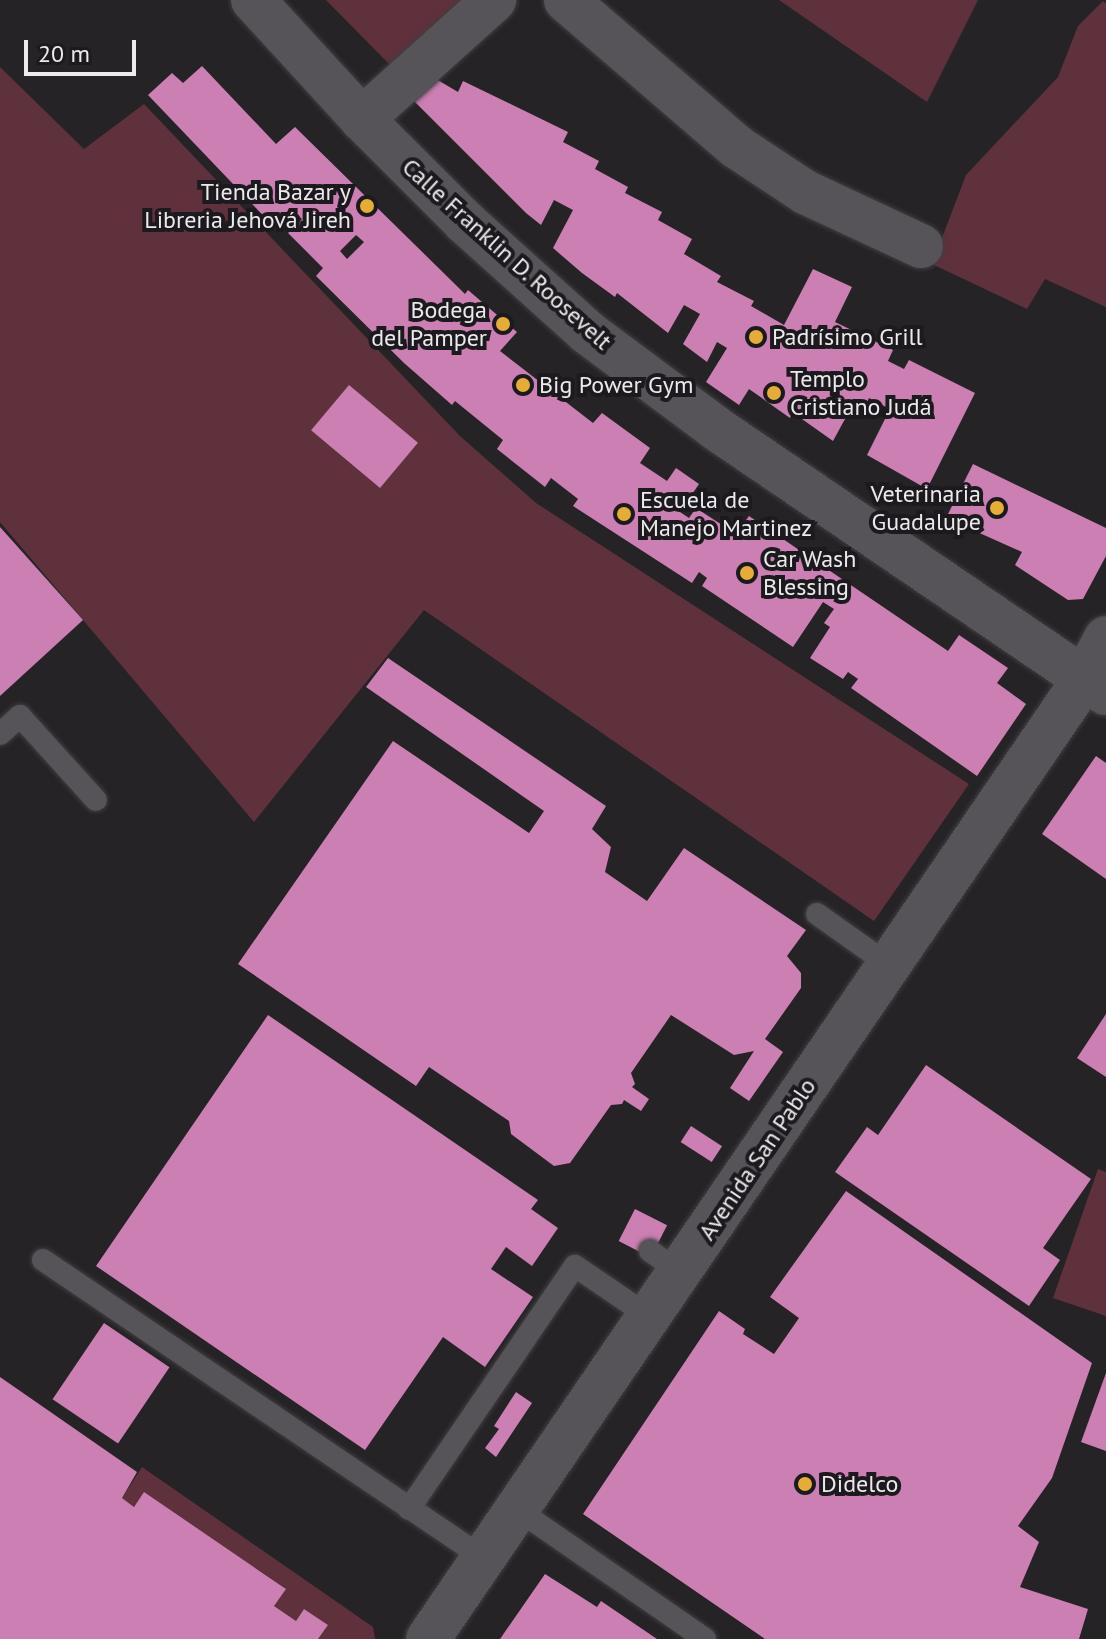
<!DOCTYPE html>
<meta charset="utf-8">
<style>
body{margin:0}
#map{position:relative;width:1106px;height:1639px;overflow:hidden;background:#262327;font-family:"PT Sans",sans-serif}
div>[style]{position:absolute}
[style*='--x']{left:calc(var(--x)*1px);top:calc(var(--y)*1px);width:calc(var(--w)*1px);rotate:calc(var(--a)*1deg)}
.green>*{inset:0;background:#5f313c}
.building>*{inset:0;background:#cb7fb2;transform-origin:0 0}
.roads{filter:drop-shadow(0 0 2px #403e40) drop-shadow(0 0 2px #403e40)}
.service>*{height:22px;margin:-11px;padding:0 11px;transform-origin:11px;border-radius:11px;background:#575459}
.minor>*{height:44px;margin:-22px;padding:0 22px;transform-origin:22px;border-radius:22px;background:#575459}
.tertiary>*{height:44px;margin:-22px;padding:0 22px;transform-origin:22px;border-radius:22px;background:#575459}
.secondary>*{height:44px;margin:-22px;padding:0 22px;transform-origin:22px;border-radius:22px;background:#575459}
.dots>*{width:22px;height:22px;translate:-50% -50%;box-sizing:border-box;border:4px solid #1c1a1e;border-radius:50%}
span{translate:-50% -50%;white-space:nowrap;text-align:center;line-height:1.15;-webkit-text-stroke:8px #1c1a1e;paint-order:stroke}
.poi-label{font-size:24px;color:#eceaec}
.right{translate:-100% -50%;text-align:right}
.left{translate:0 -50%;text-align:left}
.street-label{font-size:24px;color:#eceaec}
.scale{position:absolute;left:24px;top:40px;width:112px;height:36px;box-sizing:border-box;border:4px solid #eceaec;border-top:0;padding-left:10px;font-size:24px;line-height:28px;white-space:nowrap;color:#eceaec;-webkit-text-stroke:6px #1c1a1e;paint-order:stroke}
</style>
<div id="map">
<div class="green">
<div style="clip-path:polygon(326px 0,475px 0,394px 69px)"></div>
<div style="clip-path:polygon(779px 0,978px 0,927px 102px)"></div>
<div style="clip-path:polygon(1103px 1px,1106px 3px,1106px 307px,1045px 279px,1027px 309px,932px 264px,966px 175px,1058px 77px,1078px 26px)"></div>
<div style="clip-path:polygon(0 67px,84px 149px,144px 104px,460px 436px,536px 503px,969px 784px,874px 921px,424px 610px,254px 822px,0 522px)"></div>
<div style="clip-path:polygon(1098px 1169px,1106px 1172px,1106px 1316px,1053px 1298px)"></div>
<div style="clip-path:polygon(142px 1467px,373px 1627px,375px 1639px,318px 1639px,328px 1625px,304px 1609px,296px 1621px,274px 1606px,285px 1588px,144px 1493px,134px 1507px,122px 1498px)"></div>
</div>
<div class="building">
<div style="clip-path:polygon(evenodd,202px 66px,276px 144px,295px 127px,465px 294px,468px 290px,517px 332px,500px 351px,593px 423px,602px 413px,650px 448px,640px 463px,667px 481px,676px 468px,699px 484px,680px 512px,689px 518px,696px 508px,736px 534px,749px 516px,948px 651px,959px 635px,1008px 668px,997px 683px,1026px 704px,977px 776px,851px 688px,858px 679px,848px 672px,843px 679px,810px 658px,830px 627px,824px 623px,834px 609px,823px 602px,793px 647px,702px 586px,707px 578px,699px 572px,692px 583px,573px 506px,578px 499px,551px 478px,545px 487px,497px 449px,503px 440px,455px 401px,452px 405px,404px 363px,316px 276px,323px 268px,288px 233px,302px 219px,293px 210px,276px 229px,148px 95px,172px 73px,183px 83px,202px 66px,356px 235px,364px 242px,347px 259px,340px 251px,356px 235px)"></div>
<div style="clip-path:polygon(431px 76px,458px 92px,463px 81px,568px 132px,563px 142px,599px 161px,595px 169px,628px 187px,625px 193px,662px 212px,658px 220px,692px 239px,684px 254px,721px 276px,717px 282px,754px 301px,751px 306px,784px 325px,813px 269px,852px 287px,835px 322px,893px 350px,888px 361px,904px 369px,909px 360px,975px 393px,927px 489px,867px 455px,890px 409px,869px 398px,862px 412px,851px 408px,833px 441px,792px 412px,790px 418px,749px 389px,739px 405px,706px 382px,727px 348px,717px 342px,707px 362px,683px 344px,700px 314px,684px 305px,668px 333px,617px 293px,615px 297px,582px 273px,553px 248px,573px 210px,554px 200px,541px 225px,526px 213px,408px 95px)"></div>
<div style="left:349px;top:385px;width:90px;height:59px;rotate:40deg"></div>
<div style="clip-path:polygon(973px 464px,1106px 528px,1106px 556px,1083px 599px,1068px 600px,1015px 565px,1022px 552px,946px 518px)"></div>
<div style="clip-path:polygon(0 527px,83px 620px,0 696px)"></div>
<div style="clip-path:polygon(388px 658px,606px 806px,592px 829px,611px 847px,605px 872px,647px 901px,684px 848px,806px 930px,787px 956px,801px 973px,801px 988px,765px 1039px,783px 1052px,749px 1101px,730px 1088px,754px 1051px,734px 1055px,671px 1015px,631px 1073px,635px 1084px,632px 1087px,649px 1099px,641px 1111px,624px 1100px,622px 1104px,611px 1105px,570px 1163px,554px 1166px,511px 1134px,509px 1121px,429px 1067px,416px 1086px,238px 964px,393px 741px,529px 833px,544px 811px,366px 687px)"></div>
<div style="clip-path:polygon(1096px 756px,1106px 763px,1106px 879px,1042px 834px)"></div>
<div style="clip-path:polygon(1106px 1014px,1106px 1077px,1077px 1058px)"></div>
<div style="clip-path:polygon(268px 1015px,538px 1200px,531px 1209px,558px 1228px,532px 1266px,506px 1247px,491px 1269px,533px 1297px,485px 1367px,443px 1337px,365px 1450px,96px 1266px)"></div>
<div style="clip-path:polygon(926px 1065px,1091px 1179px,1043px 1248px,1060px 1260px,1029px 1306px,835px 1172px,867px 1127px,878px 1135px)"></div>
<div style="left:691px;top:1126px;width:37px;height:19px;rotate:33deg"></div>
<div style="clip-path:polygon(846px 1191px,1092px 1363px,1052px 1478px,1018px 1526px,1039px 1542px,1020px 1587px,1088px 1609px,1079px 1639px,765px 1639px,583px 1514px,719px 1311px,745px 1329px,743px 1334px,774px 1354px,799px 1318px,770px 1297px)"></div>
<div style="left:635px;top:1209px;width:36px;height:36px;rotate:27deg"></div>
<div style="left:104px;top:1323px;width:79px;height:92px;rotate:34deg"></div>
<div style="clip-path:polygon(1106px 1373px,1106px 1451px,1081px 1442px)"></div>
<div style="clip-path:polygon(0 1377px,137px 1472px,122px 1498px,134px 1507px,144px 1492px,286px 1589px,274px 1606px,296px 1621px,304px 1609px,328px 1625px,318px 1639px,0 1639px)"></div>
<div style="clip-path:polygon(516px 1392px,532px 1403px,496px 1457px,485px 1448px,499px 1429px,494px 1426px)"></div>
<div style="clip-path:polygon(545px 1574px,597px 1607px,601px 1601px,657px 1639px,500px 1639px)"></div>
</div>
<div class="roads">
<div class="service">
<div style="--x:0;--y:734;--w:27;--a:-42"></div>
<div style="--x:20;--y:716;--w:113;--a:47.9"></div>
<div style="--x:817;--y:914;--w:88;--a:35.3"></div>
<div style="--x:650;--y:1251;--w:37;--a:35"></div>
<div style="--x:43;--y:1260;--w:534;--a:34.08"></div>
<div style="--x:409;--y:1509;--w:294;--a:-55.7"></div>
<div style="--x:575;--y:1266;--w:91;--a:34.2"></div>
<div style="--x:518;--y:1510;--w:227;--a:34.6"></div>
</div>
<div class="minor">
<div style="--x:566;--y:0;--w:225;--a:40.7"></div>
<div style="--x:737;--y:147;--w:82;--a:33.5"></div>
<div style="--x:805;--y:192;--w:128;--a:25"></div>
<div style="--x:362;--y:119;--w:178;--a:-42"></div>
<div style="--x:1085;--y:678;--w:45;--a:-62.3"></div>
</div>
<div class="tertiary">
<div style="--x:428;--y:1639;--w:1164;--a:-55.64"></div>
</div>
<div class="secondary">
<div style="--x:253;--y:0;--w:161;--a:47.5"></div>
<div style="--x:362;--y:119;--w:146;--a:45"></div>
<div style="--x:465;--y:222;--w:164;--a:42"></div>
<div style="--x:587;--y:332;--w:162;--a:36.7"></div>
<div style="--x:717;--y:429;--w:470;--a:34.2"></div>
</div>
</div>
<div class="dots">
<div style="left:367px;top:206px;background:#e5ad35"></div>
<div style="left:503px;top:324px;background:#e5ad35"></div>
<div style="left:756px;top:337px;background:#e5ad35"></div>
<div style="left:523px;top:385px;background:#e5ad35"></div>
<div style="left:774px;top:393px;background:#e5ad35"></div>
<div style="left:997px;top:508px;background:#e5ad35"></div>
<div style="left:624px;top:514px;background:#e5ad35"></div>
<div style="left:747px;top:573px;background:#e5ad35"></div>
<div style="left:805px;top:1484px;background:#e5ad35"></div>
</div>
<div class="poi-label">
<span class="right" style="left:351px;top:206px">Tienda Bazar y<br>Libreria Jehová Jireh</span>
<span class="right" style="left:487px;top:324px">Bodega<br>del Pamper</span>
<span class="left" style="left:772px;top:337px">Padrísimo Grill</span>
<span class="left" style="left:790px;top:393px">Templo<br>Cristiano Judá</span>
<span class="left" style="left:539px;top:385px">Big Power Gym</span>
<span class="right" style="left:981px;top:508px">Veterinaria<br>Guadalupe</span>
<span class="left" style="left:640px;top:514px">Escuela de<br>Manejo Martinez</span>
<span class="left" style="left:763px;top:573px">Car Wash<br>Blessing</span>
<span class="left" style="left:821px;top:1484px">Didelco</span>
</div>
<div class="street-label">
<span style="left:507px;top:254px;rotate:42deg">Calle Franklin D. Roosevelt</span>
<span style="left:757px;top:1159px;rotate:-56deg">Avenida San Pablo</span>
</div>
<div class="scale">20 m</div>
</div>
